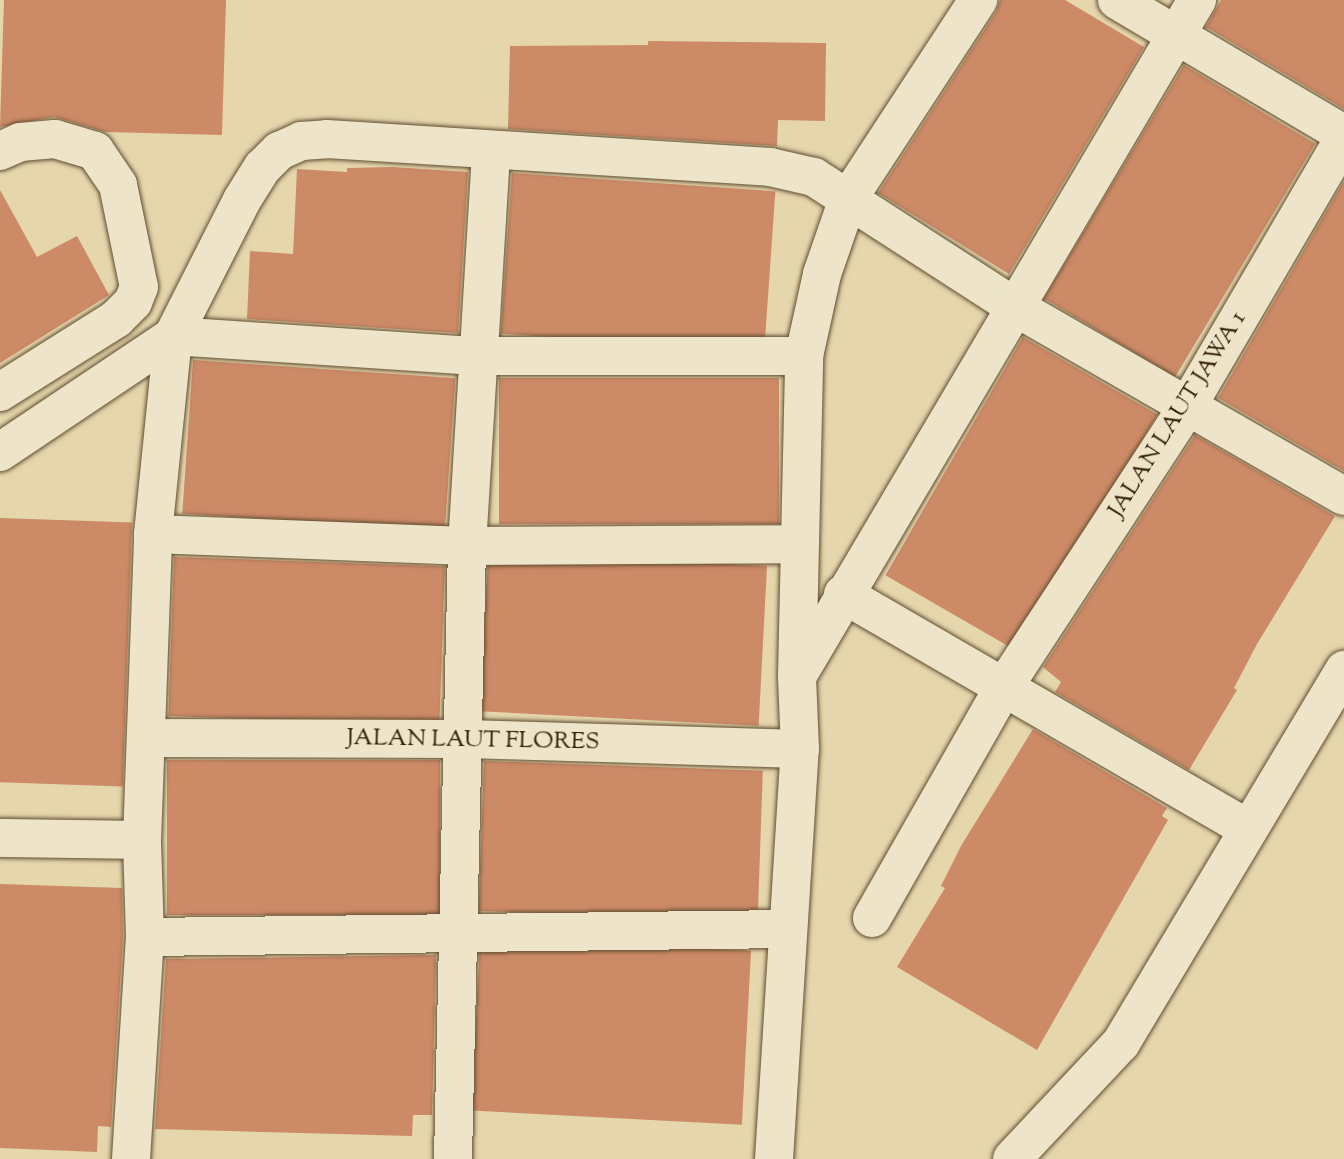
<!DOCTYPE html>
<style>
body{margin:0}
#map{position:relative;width:1344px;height:1159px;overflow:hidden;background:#e5d6ac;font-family:"Sorts Mill Goudy",serif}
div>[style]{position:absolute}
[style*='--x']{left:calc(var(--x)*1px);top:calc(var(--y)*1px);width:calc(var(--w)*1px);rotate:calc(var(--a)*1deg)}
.building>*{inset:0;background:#cd8a67;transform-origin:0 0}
.roads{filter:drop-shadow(0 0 2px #604d31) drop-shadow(0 0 2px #604d31)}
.minor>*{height:38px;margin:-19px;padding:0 19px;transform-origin:19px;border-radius:19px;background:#eee4c9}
span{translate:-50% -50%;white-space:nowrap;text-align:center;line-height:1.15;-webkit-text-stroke:6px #eee4c9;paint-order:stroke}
.street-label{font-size:24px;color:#341f08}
</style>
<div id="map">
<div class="building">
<div style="clip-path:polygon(4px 0,226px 0,222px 135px,105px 132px,54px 117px,0 127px)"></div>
<div style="clip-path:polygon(1000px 0,1065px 0,1144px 47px,1009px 274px,878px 193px,996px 12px)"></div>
<div style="clip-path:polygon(1221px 0,1344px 0,1344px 109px,1206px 27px)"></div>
<div style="clip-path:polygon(648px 41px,826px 43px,825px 121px,778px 120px,777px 146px,508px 129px,510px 46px,648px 45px)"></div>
<div style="left:1184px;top:65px;width:153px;height:272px;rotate:31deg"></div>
<div style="clip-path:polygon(392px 167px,468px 172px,458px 333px,247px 319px,250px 251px,293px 254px,297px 169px,347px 172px,347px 168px)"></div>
<div style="left:512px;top:173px;width:264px;height:161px;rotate:4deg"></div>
<div style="clip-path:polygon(1344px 181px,1344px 471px,1218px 398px)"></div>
<div style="clip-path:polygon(0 190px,37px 257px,77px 236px,109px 295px,0 363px)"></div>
<div style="left:1023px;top:337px;width:155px;height:275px;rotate:30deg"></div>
<div style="left:193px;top:360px;width:263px;height:154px;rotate:4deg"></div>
<div style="left:499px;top:378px;width:280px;height:146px"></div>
<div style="clip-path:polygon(1195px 435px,1335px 516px,1257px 644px,1234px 688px,1237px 690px,1189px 770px,1055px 692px,1061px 682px,1043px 667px)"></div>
<div style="left:0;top:518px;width:132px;height:264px;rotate:2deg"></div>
<div style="left:174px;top:557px;width:271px;height:159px;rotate:2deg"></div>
<div style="left:767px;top:566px;width:160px;height:279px;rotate:93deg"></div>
<div style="clip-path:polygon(1033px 729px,1167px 808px,1162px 816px,1168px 820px,1037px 1050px,897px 967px,945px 888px,941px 886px,961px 846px)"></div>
<div style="left:167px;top:760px;width:273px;height:155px"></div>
<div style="left:484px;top:761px;width:279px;height:150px;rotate:2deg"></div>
<div style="clip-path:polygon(0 884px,122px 888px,123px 937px,111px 1127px,98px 1126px,97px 1152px,0 1148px)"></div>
<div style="left:751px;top:951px;width:174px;height:271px;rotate:93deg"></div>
<div style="clip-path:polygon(436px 955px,432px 1115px,413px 1115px,412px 1136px,155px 1129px,166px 959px)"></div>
</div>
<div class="roads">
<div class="minor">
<div style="--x:1117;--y:0;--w:264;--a:30.6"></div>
<div style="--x:0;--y:151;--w:22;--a:-24"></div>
<div style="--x:20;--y:142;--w:35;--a:-5"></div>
<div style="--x:55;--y:139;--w:42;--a:16.7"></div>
<div style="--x:95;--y:151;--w:41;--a:55.9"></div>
<div style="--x:118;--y:185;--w:104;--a:78.4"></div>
<div style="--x:139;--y:287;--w:16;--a:112"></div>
<div style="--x:133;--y:302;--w:24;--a:135"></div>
<div style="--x:116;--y:319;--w:137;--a:147.8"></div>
<div style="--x:0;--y:452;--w:208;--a:-33.8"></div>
<div style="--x:173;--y:336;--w:304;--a:3.8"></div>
<div style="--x:476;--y:356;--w:328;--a:0"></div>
<div style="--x:153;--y:534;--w:314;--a:2.2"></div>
<div style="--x:467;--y:546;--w:332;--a:-0.3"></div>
<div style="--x:843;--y:594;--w:468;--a:30.1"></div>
<div style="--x:799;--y:673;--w:782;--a:-59.4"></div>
<div style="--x:146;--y:738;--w:320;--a:0.2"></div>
<div style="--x:466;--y:739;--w:334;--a:1.7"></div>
<div style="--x:0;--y:838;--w:142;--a:0.8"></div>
<div style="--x:872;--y:918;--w:266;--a:-60.3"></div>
<div style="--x:1004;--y:687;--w:334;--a:-56.8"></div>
<div style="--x:1187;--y:407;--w:311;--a:-59.7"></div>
<div style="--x:145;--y:937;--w:642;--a:-0.71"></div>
<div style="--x:131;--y:1159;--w:222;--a:-86.4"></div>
<div style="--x:145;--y:937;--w:97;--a:-91.8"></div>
<div style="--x:142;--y:840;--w:306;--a:-87.9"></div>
<div style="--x:153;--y:534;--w:199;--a:-84.2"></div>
<div style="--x:173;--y:336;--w:153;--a:-63.1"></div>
<div style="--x:242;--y:200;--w:39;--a:-58"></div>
<div style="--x:263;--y:167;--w:23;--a:-45"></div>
<div style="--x:279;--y:151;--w:24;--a:-24"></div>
<div style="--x:301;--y:141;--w:26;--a:-4"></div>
<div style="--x:327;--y:139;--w:444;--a:3.6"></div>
<div style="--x:770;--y:167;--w:45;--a:12.8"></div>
<div style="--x:814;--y:177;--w:239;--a:32.9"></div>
<div style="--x:1015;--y:307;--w:379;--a:29.9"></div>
<div style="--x:453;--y:1159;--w:613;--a:-88.69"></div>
<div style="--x:467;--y:546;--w:395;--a:-86.5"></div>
<div style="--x:774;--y:1159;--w:411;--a:-86.4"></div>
<div style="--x:800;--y:749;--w:73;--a:-92.4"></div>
<div style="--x:797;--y:676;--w:320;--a:-88.7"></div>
<div style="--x:804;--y:356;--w:84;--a:-77.6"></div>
<div style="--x:822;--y:274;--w:79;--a:-70.9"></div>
<div style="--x:848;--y:199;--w:238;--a:-56.8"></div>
<div style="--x:1012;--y:1159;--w:159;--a:-46.8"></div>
<div style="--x:1121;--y:1043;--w:435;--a:-59.1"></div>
</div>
</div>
<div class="street-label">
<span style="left:1178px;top:415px;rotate:-58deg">JALAN LAUT JAWA 1</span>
<span style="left:473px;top:741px;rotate:1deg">JALAN LAUT FLORES</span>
</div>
</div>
